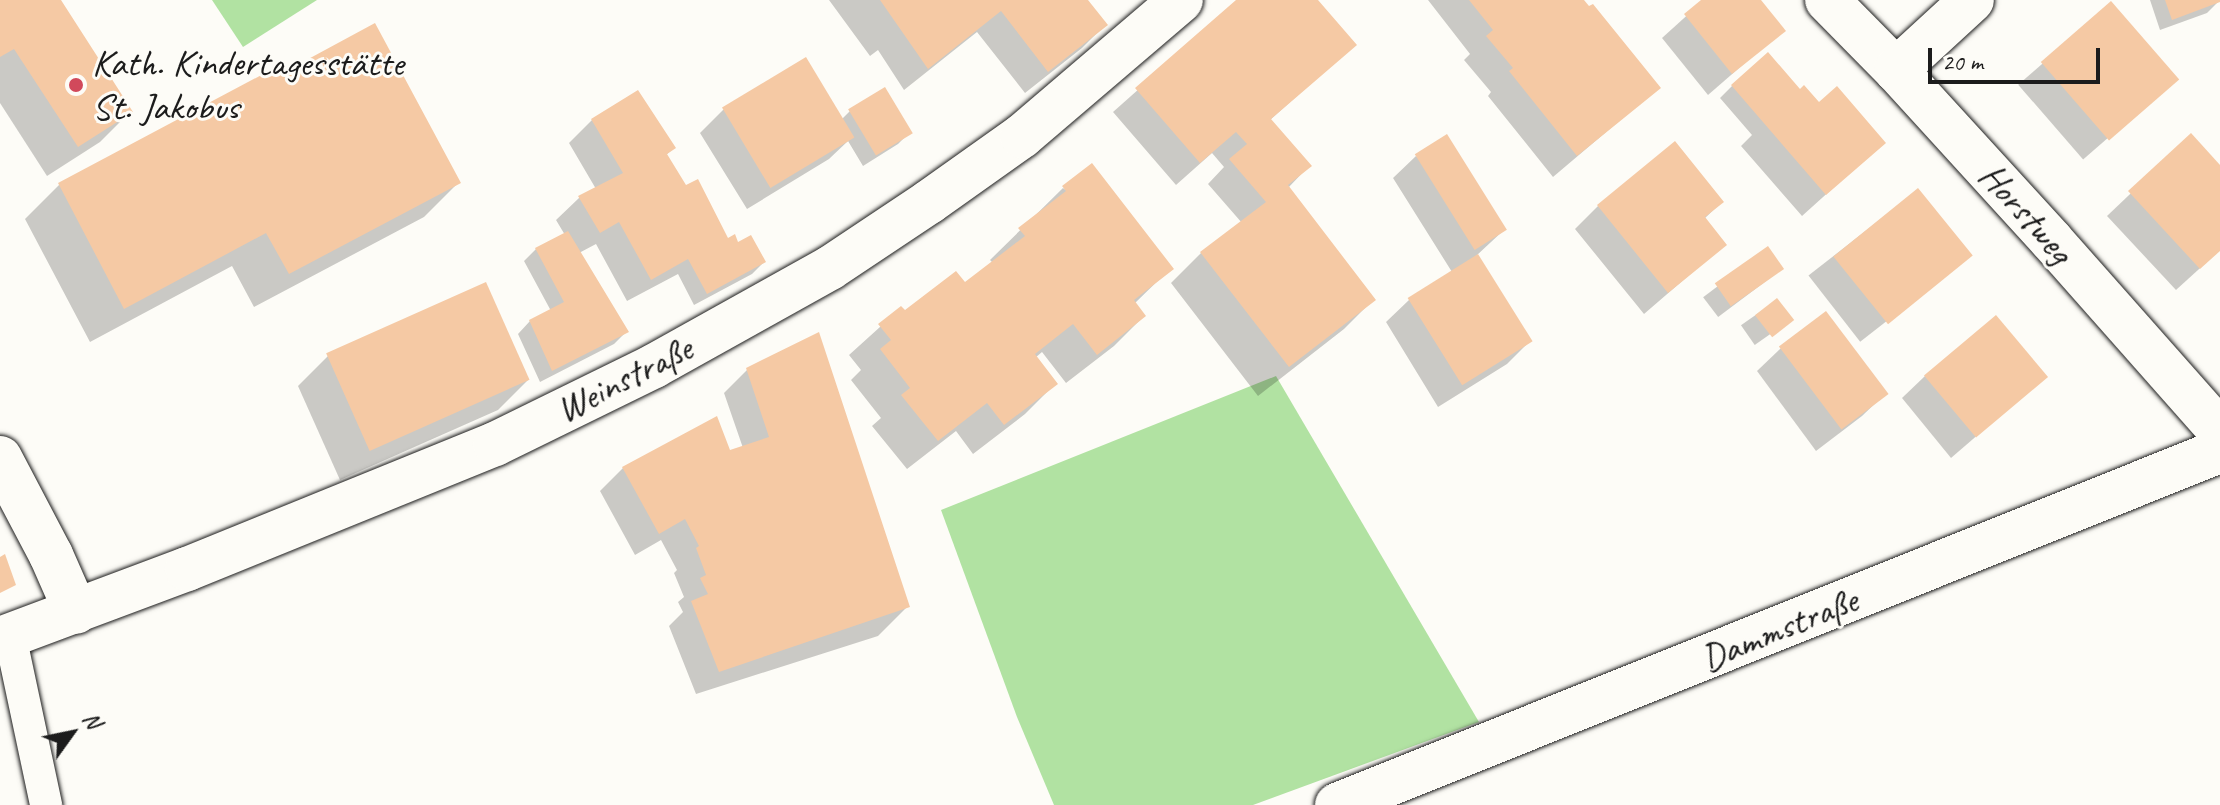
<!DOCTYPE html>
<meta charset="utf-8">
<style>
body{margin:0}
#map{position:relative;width:2220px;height:805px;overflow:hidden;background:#fdfcf7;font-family:Caveat,sans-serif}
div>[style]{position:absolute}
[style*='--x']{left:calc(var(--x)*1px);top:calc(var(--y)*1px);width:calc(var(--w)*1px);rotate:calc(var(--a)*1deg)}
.green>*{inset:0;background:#b1e2a2}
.shadow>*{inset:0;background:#0003;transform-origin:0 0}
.building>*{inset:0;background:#f5c9a4;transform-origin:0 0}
.roads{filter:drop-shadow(0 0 2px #1c1c1c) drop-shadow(0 0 2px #1c1c1c)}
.lane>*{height:32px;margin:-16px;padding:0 16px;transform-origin:16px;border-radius:16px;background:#fdfcf7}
.street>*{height:44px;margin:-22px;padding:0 22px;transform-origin:22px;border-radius:22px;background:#fdfcf7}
.secondary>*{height:44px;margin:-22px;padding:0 22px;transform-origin:22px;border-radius:22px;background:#fdfcf7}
.dots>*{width:22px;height:22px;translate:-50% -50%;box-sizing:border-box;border:4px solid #fdfcf7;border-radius:50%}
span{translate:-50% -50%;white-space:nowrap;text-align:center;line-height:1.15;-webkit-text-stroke:6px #fdfcf7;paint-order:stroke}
.poi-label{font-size:38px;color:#1c1c1c}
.left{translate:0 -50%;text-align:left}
.street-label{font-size:38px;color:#1c1c1c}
.north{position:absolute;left:32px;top:693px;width:80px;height:80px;-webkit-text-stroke:6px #fdfcf7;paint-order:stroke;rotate:57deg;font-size:22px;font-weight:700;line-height:32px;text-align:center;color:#1c1c1c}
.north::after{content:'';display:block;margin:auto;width:28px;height:36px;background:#1c1c1c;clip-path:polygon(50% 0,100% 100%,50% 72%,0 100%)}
.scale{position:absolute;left:1928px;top:48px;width:172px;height:36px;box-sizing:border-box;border:4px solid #1c1c1c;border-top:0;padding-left:10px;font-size:24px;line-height:28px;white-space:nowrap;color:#1c1c1c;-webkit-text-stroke:6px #fdfcf7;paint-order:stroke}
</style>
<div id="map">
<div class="green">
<div style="clip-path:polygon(212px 0,317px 0,243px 47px)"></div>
<div style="clip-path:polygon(1276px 376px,1479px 722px,1253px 805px,1054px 805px,1017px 717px,941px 510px)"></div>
</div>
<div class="shadow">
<div style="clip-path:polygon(0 0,58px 0,130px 112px,100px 142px,47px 176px,0 103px)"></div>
<div style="clip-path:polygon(829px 0,1086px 0,1105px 25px,1082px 48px,1025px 93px,977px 32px,904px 90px,878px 50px,870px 56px)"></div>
<div style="clip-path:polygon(1239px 0,1315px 0,1354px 45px,1269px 121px,1309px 166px,1288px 188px,1374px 299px,1344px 329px,1258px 396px,1171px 283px,1201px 253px,1242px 223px,1208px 184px,1224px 167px,1212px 153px,1176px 185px,1113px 112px)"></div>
<div style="clip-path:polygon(1428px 0,1582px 0,1658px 88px,1553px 177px,1488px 96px,1491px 92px,1464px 60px,1470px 54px)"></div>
<div style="clip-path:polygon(1704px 0,1758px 0,1783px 30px,1708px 95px,1662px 38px)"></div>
<div style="clip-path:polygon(2150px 0,2218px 0,2219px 1px,2207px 13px,2160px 30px)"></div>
<div style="left:2111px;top:4px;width:99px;height:123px;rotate:49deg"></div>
<div style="clip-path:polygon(806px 60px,842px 119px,850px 111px,910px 132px,898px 144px,863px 166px,848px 141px,829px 159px,747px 209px,700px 133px,723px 110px)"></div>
<div style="clip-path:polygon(283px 65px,287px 73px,458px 183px,424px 217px,254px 307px,232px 266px,90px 342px,25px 219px,59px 185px)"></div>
<div style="clip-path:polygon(1732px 86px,1797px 89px,1883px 143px,1802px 216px,1741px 146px,1752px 135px,1720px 98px)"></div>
<div style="clip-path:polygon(592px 120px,674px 148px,666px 155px,685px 188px,727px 241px,764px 262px,752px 274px,694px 305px,678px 274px,627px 301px,596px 244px,579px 253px,626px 332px,614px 344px,540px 382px,518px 334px,530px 321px,551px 311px,524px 261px,536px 249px,565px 235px,556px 220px,579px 198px,596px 189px,569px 143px)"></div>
<div style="clip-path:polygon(2191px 136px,2220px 168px,2220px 250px,2176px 290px,2107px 216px)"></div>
<div style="clip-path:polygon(1416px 156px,1505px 229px,1476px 256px,1530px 341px,1507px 364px,1438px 407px,1386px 322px,1409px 300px,1452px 272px,1393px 178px)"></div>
<div style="clip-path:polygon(1063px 188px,1171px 268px,1134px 304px,1144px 316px,1114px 346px,1066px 383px,1042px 352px,1035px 358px,1055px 384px,1025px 414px,973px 454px,956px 431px,907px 469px,872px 426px,881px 418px,851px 380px,861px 370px,849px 355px,901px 308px,905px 313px,965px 285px,993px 263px,990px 260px)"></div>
<div style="left:1918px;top:190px;width:84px;height:139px;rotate:52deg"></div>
<div style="clip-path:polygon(1722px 202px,1704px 219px,1724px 245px,1644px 314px,1575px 229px,1598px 206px)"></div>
<div style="left:1767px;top:249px;width:25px;height:80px;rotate:53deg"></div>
<div style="left:1777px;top:300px;width:24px;height:44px;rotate:55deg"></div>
<div style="clip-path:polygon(1826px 314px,1885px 394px,1862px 416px,1816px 451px,1757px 371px,1780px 349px)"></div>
<div style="clip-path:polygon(328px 356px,528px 380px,498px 410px,340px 480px,298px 386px)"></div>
<div style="clip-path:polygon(747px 370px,908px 606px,878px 636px,696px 694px,669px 626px,683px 612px,678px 602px,684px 597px,674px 573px,677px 570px,661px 540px,635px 555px,600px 491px,623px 468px,728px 454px,743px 448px,724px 393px)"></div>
<div style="clip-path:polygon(1925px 376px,2045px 377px,1951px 458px,1902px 398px)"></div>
</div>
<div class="building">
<div style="clip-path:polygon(0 0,61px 0,133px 112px,78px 147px,14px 49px,0 57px)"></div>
<div style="clip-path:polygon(880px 0,1088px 0,1108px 25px,1048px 72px,1001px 11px,928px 69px)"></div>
<div style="clip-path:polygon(1236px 0,1318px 0,1357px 45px,1271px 119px,1312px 166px,1288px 185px,1376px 300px,1289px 367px,1200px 252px,1266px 202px,1229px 159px,1247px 144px,1236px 132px,1200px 163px,1135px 88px)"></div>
<div style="clip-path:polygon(1469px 0,1584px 0,1589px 6px,1593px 4px,1661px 88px,1577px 156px,1509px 71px,1513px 68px,1486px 36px,1493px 30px)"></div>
<div style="clip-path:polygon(1701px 0,1761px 0,1786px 31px,1732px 74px,1684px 14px)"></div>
<div style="clip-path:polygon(2165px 0,2220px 0,2220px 2px,2172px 20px)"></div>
<div style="left:2111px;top:1px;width:104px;height:93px;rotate:49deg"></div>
<div style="clip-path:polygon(375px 23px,461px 183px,289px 274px,266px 233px,124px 309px,58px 183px,284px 63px,288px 70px)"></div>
<div style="clip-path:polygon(1768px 52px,1800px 89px,1804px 85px,1819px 102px,1837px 86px,1886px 143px,1826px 195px,1731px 85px)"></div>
<div style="left:806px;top:57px;width:94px;height:98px;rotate:59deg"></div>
<div style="left:885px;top:87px;width:54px;height:43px;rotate:59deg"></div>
<div style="clip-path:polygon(638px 90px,676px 148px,667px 154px,686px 185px,698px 179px,728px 238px,735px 234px,738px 242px,751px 235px,766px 262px,707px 294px,688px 259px,651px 280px,619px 222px,600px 233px,578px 196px,623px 173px,591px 119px)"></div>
<div style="clip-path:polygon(2191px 133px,2220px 165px,2220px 251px,2200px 269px,2128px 191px)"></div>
<div style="left:1447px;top:134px;width:113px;height:38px;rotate:58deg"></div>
<div style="clip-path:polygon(1675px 141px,1724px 202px,1705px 217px,1727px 245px,1668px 293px,1597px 205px)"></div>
<div style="clip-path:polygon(1092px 163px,1174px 269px,1134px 300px,1146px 316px,1097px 355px,1073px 324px,1035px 354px,1058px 384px,1004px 425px,987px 403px,938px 441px,901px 395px,910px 388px,880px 349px,891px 340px,878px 324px,901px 306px,905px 310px,956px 271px,965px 282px,1025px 236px,1018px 228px,1066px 191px,1062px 186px)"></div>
<div style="left:1918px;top:188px;width:87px;height:109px;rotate:51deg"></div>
<div style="clip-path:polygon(568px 231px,629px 332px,552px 371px,529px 320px,564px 302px,535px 248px)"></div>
<div style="left:1768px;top:246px;width:28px;height:65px;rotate:55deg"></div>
<div style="left:1478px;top:254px;width:103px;height:83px;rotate:58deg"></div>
<div style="left:486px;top:282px;width:107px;height:175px;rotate:66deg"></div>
<div style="left:1777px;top:298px;width:28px;height:28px;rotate:52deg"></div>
<div style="left:1826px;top:311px;width:104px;height:59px;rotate:53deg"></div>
<div style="left:1996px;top:315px;width:81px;height:94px;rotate:50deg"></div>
<div style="clip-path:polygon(819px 332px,910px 607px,719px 672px,691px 601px,708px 594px,700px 578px,706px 575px,696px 548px,699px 546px,685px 519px,659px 534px,622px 467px,717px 416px,730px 450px,769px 437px,746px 368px)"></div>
<div style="clip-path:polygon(5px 554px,16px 585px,0 593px,0 557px)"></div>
</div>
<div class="roads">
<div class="lane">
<div style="--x:10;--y:635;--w:174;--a:78"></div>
</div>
<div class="street">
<div style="--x:1827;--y:0;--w:98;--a:45.4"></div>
<div style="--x:1896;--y:70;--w:231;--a:47.6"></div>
<div style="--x:2052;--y:241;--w:254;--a:48.5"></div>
<div style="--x:1896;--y:70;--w:103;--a:-42.6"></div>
<div style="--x:0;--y:458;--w:110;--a:62.3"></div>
<div style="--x:51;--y:555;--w:62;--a:66.3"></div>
<div style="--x:0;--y:639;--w:200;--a:-20.5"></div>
<div style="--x:187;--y:569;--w:332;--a:-22.1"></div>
<div style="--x:495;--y:444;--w:177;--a:-26.1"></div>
<div style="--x:654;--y:366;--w:201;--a:-29.1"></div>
<div style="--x:830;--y:268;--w:119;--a:-33.7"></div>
<div style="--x:929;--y:202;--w:114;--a:-35.4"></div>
<div style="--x:1022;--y:136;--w:209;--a:-40.5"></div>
</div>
<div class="secondary">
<div style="--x:1337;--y:805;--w:951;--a:-21.85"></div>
</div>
</div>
<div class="dots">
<div style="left:76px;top:85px;background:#d1495b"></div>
</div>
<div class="poi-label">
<span class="left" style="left:92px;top:85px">Kath. Kindertagesstätte<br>St. Jakobus</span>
</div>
<div class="street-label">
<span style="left:2026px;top:213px;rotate:48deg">Horstweg</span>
<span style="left:624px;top:379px;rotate:-27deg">Weinstraße</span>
<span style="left:1779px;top:629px;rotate:-22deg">Dammstraße</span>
</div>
<div class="north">N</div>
<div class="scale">20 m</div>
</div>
